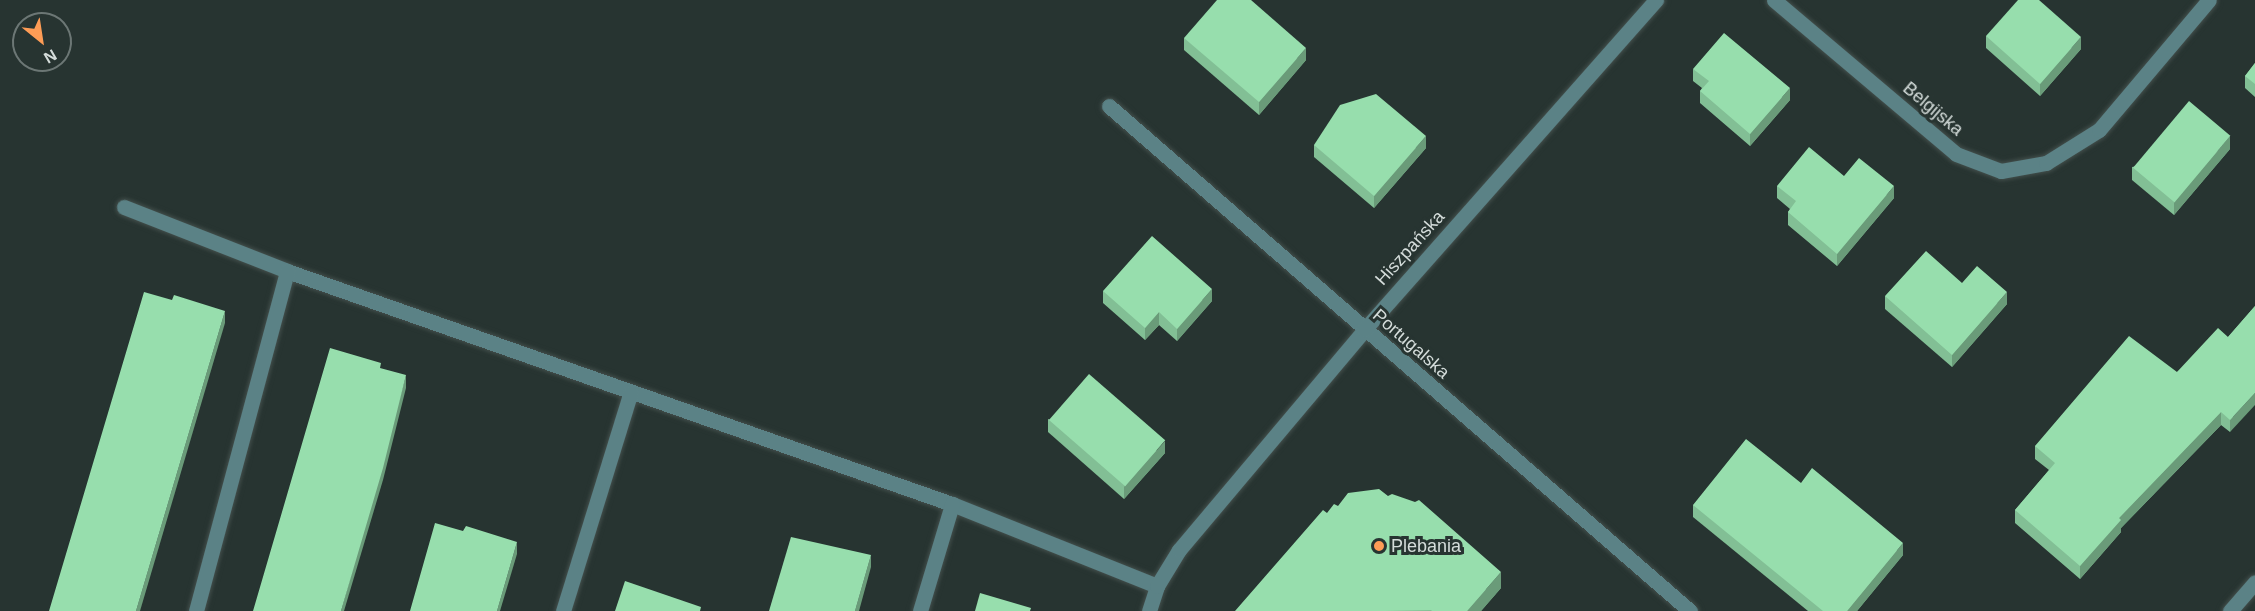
<!DOCTYPE html>
<meta charset="utf-8">
<style>
body{margin:0}
#map{position:relative;width:2255px;height:611px;overflow:hidden;background:#273431;font-family:Arial,sans-serif}
div>[style]{position:absolute}
[style*='--x']{left:calc(var(--x)*1px);top:calc(var(--y)*1px);width:calc(var(--w)*1px);rotate:calc(var(--a)*1deg)}
.roads{filter:drop-shadow(0 0 2px #434f4c) drop-shadow(0 0 2px #434f4c)}
.minor>*{height:15px;margin:-7.5px;padding:0 7.5px;transform-origin:7.5px;border-radius:7.5px;background:#5b8286}
.wall>*{inset:0;background:#82bf95}
.shaded-wall>*{inset:0;background:#6a9b79}
.building>*{inset:0;background:#97dead;transform-origin:0 0}
.dots>*{width:16px;height:16px;translate:-50% -50%;box-sizing:border-box;border:3px solid #273431;border-radius:50%}
span{translate:-50% -50%;white-space:nowrap;text-align:center;line-height:1.15;-webkit-text-stroke:6px #273431;paint-order:stroke}
.street-label{font-size:18px;color:#d4dcda}
.poi-label{font-size:18px;color:#d4dcda}
.left{translate:0 -50%;text-align:left}
.north{position:absolute;left:12px;top:12px;width:60px;height:60px;box-sizing:border-box;background:#273431;border:2px solid #6c7775;border-radius:50%;rotate:150deg;font-size:16px;font-weight:700;line-height:24px;text-align:center;color:#d4dcda}
.north::after{content:'';display:block;margin:auto;width:21px;height:27px;background:#fd9c56;clip-path:polygon(50% 0,100% 100%,50% 72%,0 100%)}
</style>
<div id="map">
<div class="roads">
<div class="minor">
<div style="--x:1774;--y:0;--w:238;--a:40.2"></div>
<div style="--x:1956;--y:154;--w:48;--a:20.7"></div>
<div style="--x:2001;--y:171;--w:46;--a:-10.1"></div>
<div style="--x:2046;--y:163;--w:62;--a:-31.9"></div>
<div style="--x:2099;--y:130;--w:170;--a:-49.8"></div>
<div style="--x:1109;--y:106;--w:770;--a:41"></div>
<div style="--x:124;--y:207;--w:175;--a:21.4"></div>
<div style="--x:287;--y:271;--w:705;--a:19.31"></div>
<div style="--x:952;--y:504;--w:221;--a:21.8"></div>
<div style="--x:196;--y:611;--w:352;--a:-75"></div>
<div style="--x:563;--y:611;--w:229;--a:-72.8"></div>
<div style="--x:920;--y:611;--w:112;--a:-73.3"></div>
<div style="--x:1149;--y:611;--w:26;--a:-72"></div>
<div style="--x:1157;--y:586;--w:42;--a:-58.6"></div>
<div style="--x:1179;--y:550;--w:287;--a:-49.9"></div>
<div style="--x:1364;--y:330;--w:441;--a:-48.5"></div>
<div style="--x:2230;--y:611;--w:38;--a:-49"></div>
</div>
</div>
<div class="wall">
<div style="clip-path:polygon(1986px 36px,2081px 49px,2040px 96px,1986px 48px)"></div>
<div style="clip-path:polygon(1184px 38px,1306px 60px,1259px 115px,1184px 50px)"></div>
<div style="clip-path:polygon(2255px 63px,2255px 97px,2245px 88px,2245px 76px)"></div>
<div style="clip-path:polygon(1693px 69px,1790px 100px,1750px 146px,1700px 103px,1700px 91px,1702px 88px,1693px 81px)"></div>
<div style="clip-path:polygon(1314px 145px,1426px 148px,1374px 208px,1314px 157px)"></div>
<div style="clip-path:polygon(2230px 149px,2174px 215px,2132px 180px,2132px 167px)"></div>
<div style="clip-path:polygon(1844px 176px,1894px 198px,1837px 266px,1788px 225px,1788px 212px,1790px 209px,1777px 198px,1777px 186px)"></div>
<div style="clip-path:polygon(1103px 291px,1212px 301px,1177px 341px,1159px 325px,1145px 340px,1103px 303px)"></div>
<div style="clip-path:polygon(1885px 296px,2007px 304px,1952px 367px,1885px 309px)"></div>
<div style="clip-path:polygon(2255px 306px,2230px 432px,2221px 425px,2121px 528px,2121px 532px,2080px 579px,2015px 523px,2015px 510px,2049px 470px,2035px 459px,2035px 446px,2177px 372px,2228px 337px)"></div>
<div style="clip-path:polygon(1048px 419px,1165px 453px,1124px 499px,1048px 432px)"></div>
<div style="clip-path:polygon(1801px 483px,1903px 555px,1857px 611px,1808px 611px,1693px 517px,1693px 505px)"></div>
<div style="clip-path:polygon(1501px 588px,1481px 611px,1235px 611px)"></div>
</div>
<div class="shaded-wall">
<div style="clip-path:polygon(2081px 37px,2081px 49px,2040px 96px,2040px 84px)"></div>
<div style="clip-path:polygon(1306px 48px,1306px 60px,1259px 115px,1259px 102px)"></div>
<div style="clip-path:polygon(1790px 88px,1790px 100px,1750px 146px,1750px 134px)"></div>
<div style="clip-path:polygon(1426px 136px,1426px 148px,1374px 208px,1374px 196px)"></div>
<div style="clip-path:polygon(2230px 136px,2230px 149px,2174px 215px,2174px 203px)"></div>
<div style="clip-path:polygon(1894px 186px,1894px 198px,1837px 266px,1837px 254px)"></div>
<div style="clip-path:polygon(1212px 289px,1212px 301px,1177px 341px,1177px 329px)"></div>
<div style="clip-path:polygon(2007px 292px,2007px 304px,1952px 367px,1952px 355px)"></div>
<div style="clip-path:polygon(225px 311px,225px 323px,140px 611px,136px 611px)"></div>
<div style="clip-path:polygon(1159px 312px,1159px 325px,1145px 340px,1145px 328px)"></div>
<div style="clip-path:polygon(406px 375px,406px 388px,383px 480px,344px 611px,341px 611px)"></div>
<div style="clip-path:polygon(2255px 393px,2255px 405px,2230px 432px,2230px 420px)"></div>
<div style="clip-path:polygon(2221px 412px,2221px 425px,2121px 528px,2121px 532px,2080px 579px,2080px 566px,2119px 518px)"></div>
<div style="clip-path:polygon(1165px 441px,1165px 453px,1124px 499px,1124px 487px)"></div>
<div style="clip-path:polygon(517px 542px,517px 554px,500px 611px,497px 611px)"></div>
<div style="clip-path:polygon(1903px 543px,1903px 555px,1857px 611px,1847px 611px)"></div>
<div style="clip-path:polygon(871px 555px,871px 567px,859px 611px,855px 611px)"></div>
<div style="clip-path:polygon(1501px 572px,1501px 588px,1481px 611px,1467px 611px)"></div>
</div>
<div class="building">
<div style="clip-path:polygon(1217px 0,1251px 0,1306px 48px,1259px 102px,1184px 38px)"></div>
<div style="clip-path:polygon(2018px 0,2039px 0,2081px 37px,2040px 84px,1986px 36px)"></div>
<div style="clip-path:polygon(1724px 33px,1790px 88px,1750px 134px,1700px 91px,1709px 81px,1693px 69px)"></div>
<div style="clip-path:polygon(2255px 63px,2255px 84px,2245px 76px)"></div>
<div style="clip-path:polygon(1376px 94px,1426px 136px,1374px 196px,1314px 145px,1340px 105px)"></div>
<div style="left:2189px;top:101px;width:54px;height:87px;rotate:40deg"></div>
<div style="clip-path:polygon(1809px 147px,1844px 176px,1859px 158px,1894px 186px,1837px 254px,1788px 212px,1796px 201px,1777px 186px)"></div>
<div style="clip-path:polygon(1152px 236px,1212px 289px,1177px 329px,1159px 312px,1145px 328px,1103px 291px)"></div>
<div style="clip-path:polygon(1926px 251px,1962px 283px,1977px 266px,2007px 292px,1952px 355px,1885px 296px)"></div>
<div style="clip-path:polygon(144px 292px,172px 300px,174px 295px,225px 311px,136px 611px,49px 611px)"></div>
<div style="clip-path:polygon(2255px 306px,2255px 393px,2230px 420px,2221px 412px,2119px 518px,2121px 520px,2080px 566px,2015px 510px,2055px 463px,2035px 446px,2129px 336px,2177px 372px,2218px 328px,2228px 337px)"></div>
<div style="clip-path:polygon(330px 348px,381px 363px,380px 368px,406px 375px,383px 468px,341px 611px,253px 611px)"></div>
<div style="left:1089px;top:374px;width:101px;height:61px;rotate:41deg"></div>
<div style="clip-path:polygon(1746px 439px,1801px 483px,1812px 468px,1903px 543px,1847px 611px,1823px 611px,1693px 505px)"></div>
<div style="clip-path:polygon(1379px 489px,1388px 496px,1392px 494px,1415px 502px,1419px 500px,1501px 572px,1467px 611px,1432px 611px,1431px 610px,1385px 611px,1235px 611px,1323px 510px,1327px 513px,1334px 504px,1338px 506px,1348px 493px)"></div>
<div style="clip-path:polygon(435px 523px,463px 531px,466px 526px,517px 542px,497px 611px,410px 611px)"></div>
<div style="clip-path:polygon(791px 537px,871px 555px,855px 611px,769px 611px)"></div>
<div style="clip-path:polygon(625px 581px,701px 607px,700px 611px,615px 611px)"></div>
<div style="clip-path:polygon(980px 593px,1031px 608px,1030px 611px,975px 611px)"></div>
</div>
<div class="dots">
<div style="left:1379px;top:546px;background:#fd9c56"></div>
</div>
<div class="street-label">
<span style="left:1933px;top:109px;rotate:40deg">Belgijska</span>
<span style="left:1410px;top:248px;rotate:-48deg">Hiszpańska</span>
<span style="left:1411px;top:344px;rotate:41deg">Portugalska</span>
</div>
<div class="poi-label">
<span class="left" style="left:1391px;top:546px">Plebania</span>
</div>
<div class="north">N</div>
</div>
